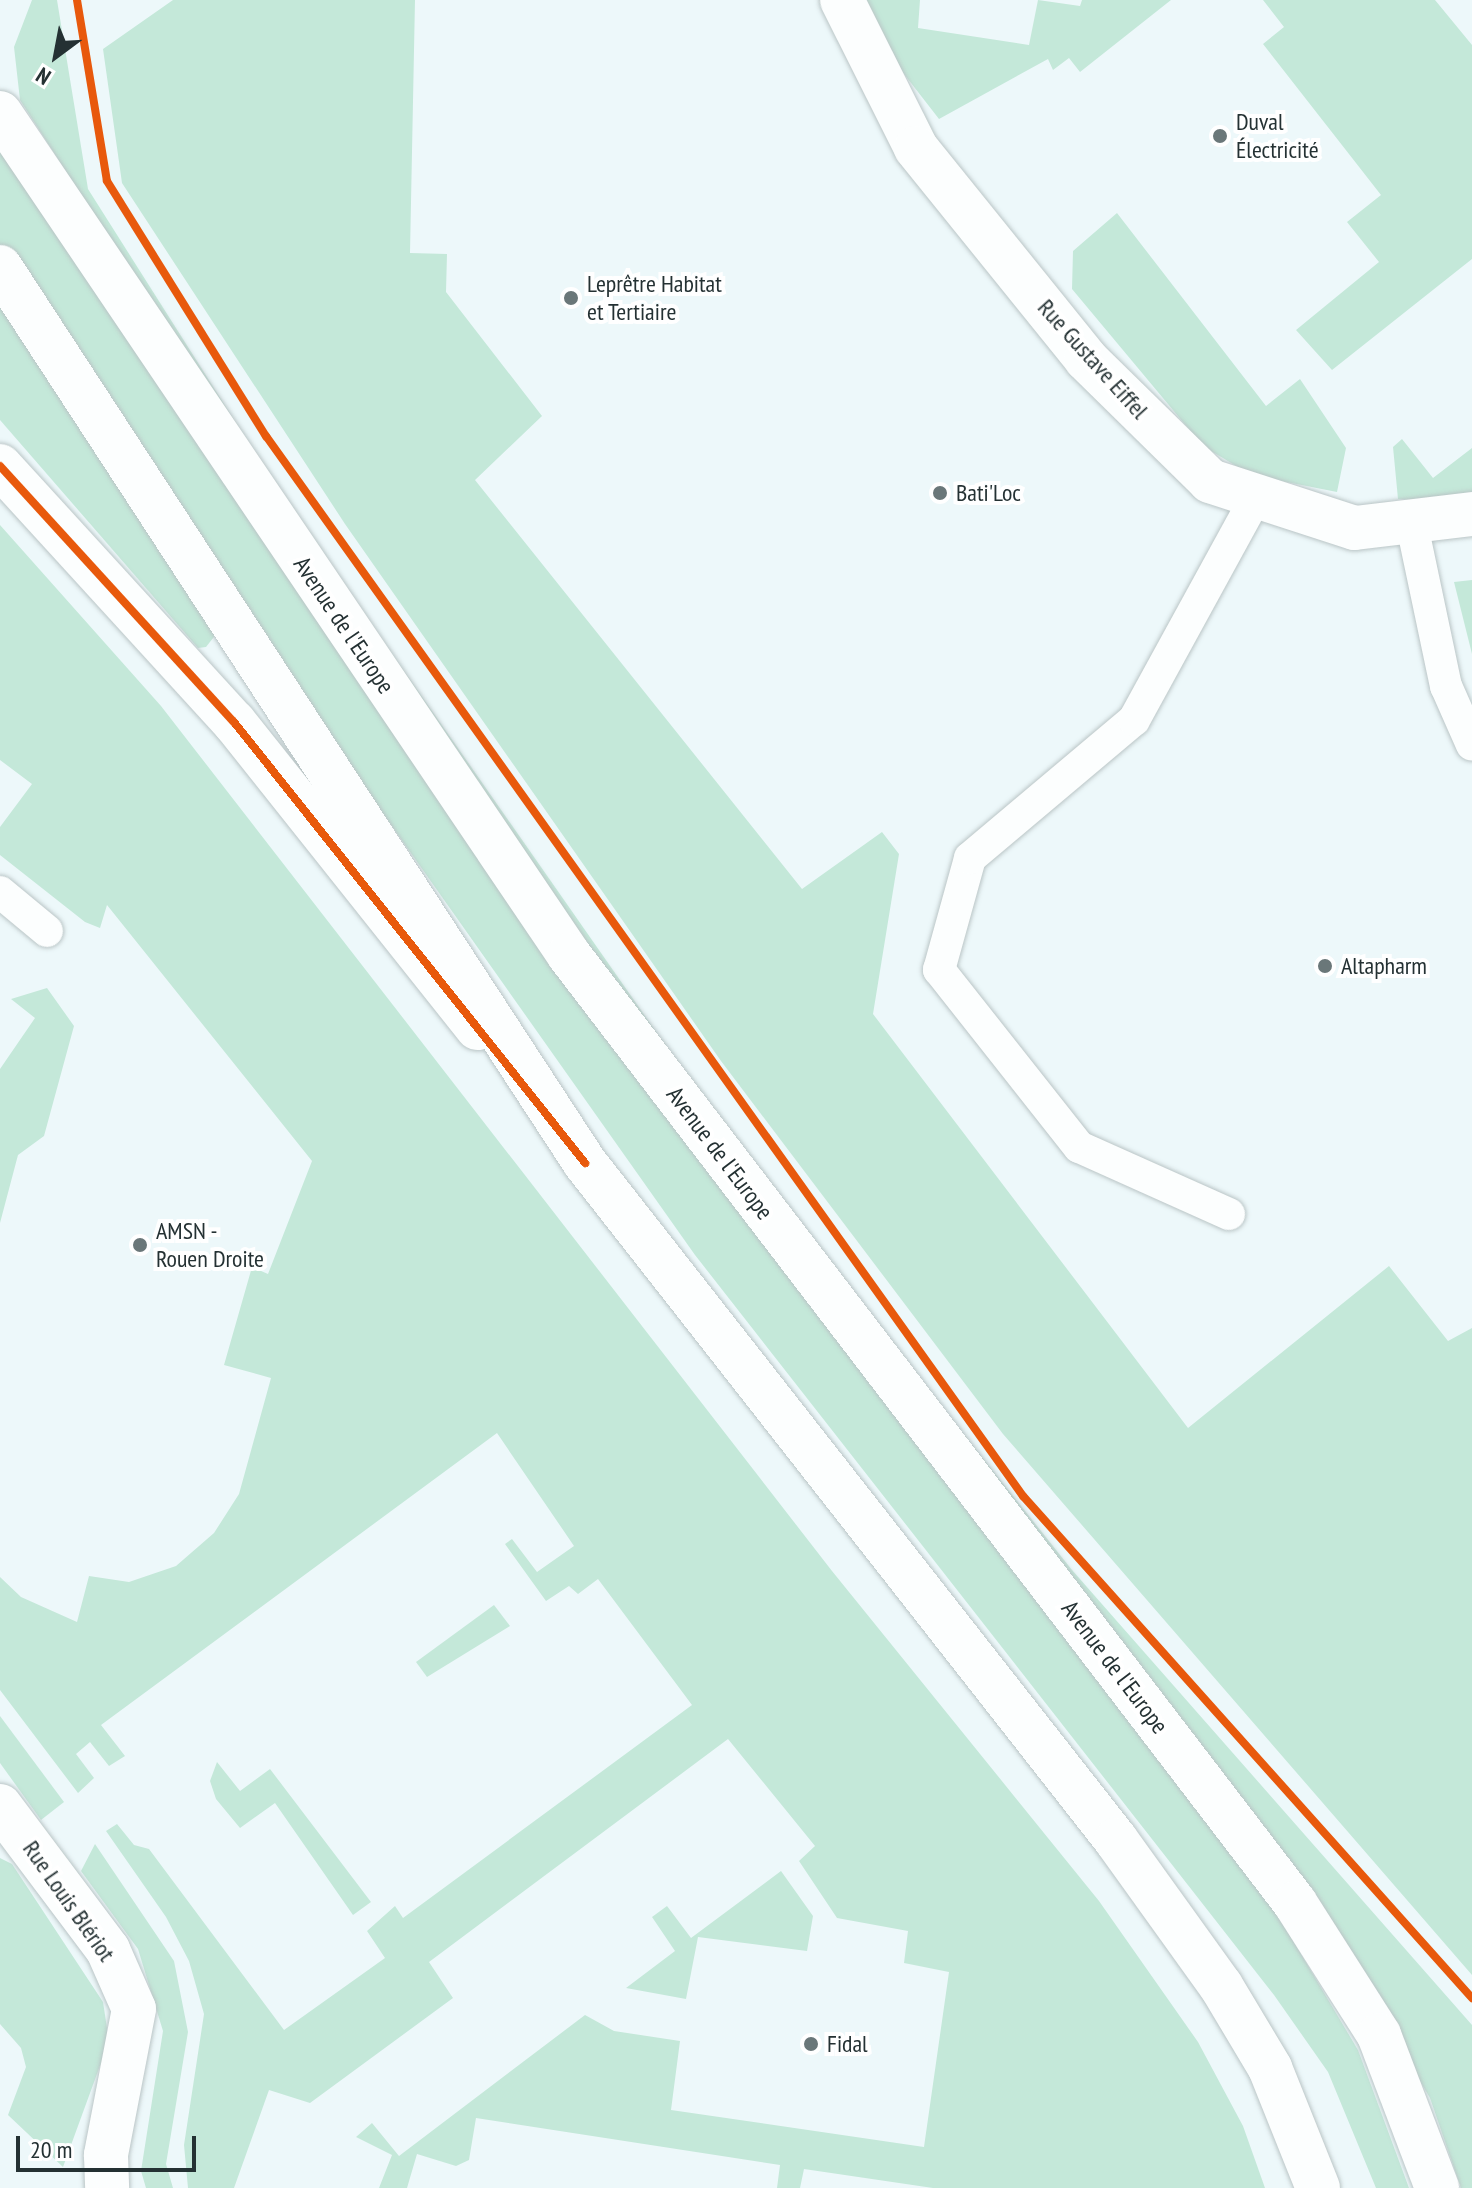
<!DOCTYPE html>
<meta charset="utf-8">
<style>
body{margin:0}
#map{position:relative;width:1472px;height:2188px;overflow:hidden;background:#edf8fa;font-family:"PT Sans Narrow",sans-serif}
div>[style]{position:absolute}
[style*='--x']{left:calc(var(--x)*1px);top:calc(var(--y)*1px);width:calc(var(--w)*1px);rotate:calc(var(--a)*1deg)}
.green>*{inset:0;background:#c4e8d9}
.roads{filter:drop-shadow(0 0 2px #bac5c6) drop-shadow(0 0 2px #bac5c6)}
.service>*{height:32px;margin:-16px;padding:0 16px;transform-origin:16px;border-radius:16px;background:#fcfefe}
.minor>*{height:44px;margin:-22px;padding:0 22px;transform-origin:22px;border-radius:22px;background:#fcfefe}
.secondary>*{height:44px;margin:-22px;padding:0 22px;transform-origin:22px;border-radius:22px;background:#fcfefe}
.cycleway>*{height:8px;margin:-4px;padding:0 4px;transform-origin:4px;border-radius:4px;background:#e8590c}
.dots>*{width:22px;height:22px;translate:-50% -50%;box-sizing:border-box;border:4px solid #fff;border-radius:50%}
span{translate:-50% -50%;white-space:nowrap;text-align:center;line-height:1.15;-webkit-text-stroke:8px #fff;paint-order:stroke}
.poi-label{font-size:24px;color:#243133}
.left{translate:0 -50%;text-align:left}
.street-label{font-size:24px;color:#243133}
.north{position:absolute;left:16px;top:16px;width:80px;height:80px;-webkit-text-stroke:6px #fff;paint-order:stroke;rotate:212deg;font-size:22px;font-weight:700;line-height:32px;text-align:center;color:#243133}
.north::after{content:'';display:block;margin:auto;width:28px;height:36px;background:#243133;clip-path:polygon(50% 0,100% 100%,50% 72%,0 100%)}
.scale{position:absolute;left:16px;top:2136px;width:180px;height:36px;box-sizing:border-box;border:4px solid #243133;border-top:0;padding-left:10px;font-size:24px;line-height:28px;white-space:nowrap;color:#243133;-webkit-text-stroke:6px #fff;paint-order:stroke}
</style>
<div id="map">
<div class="green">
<div style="clip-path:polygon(32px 0,57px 0,88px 189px,286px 502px,659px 1036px,856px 1299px,1072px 1570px,1472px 2025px,1472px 2188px,1461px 2188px,1430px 2098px,1333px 1933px,1236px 1796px,770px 1202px,309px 549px,20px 100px,14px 47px)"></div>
<div style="clip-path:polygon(173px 0,415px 0,410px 253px,447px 254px,446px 292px,542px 416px,475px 480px,802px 889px,882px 832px,899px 854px,873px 1014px,1188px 1428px,1389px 1266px,1448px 1341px,1472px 1328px,1472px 1975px,1003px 1434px,721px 1061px,345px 524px,122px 183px,103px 49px)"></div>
<div style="clip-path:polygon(857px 0,920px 0,918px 28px,1029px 45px,1038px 0,1080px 6px,1082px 0,1171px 0,1080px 72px,1069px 58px,1053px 70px,1048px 59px,939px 119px,873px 34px)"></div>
<div style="clip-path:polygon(1263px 0,1435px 0,1472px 45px,1472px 259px,1332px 370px,1296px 330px,1379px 262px,1347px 222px,1381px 195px,1263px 44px,1284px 27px)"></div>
<div style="clip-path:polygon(0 129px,241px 509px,487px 866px,720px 1187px,1245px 1860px,1358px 2050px,1409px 2188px,1376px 2188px,1328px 2072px,1274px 1995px,695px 1255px,302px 699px,0 245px)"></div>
<div style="clip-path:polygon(1117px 213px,1266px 406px,1300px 379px,1346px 448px,1337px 492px,1251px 475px,1203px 446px,1072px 289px,1073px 251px)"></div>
<div style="clip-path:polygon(0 303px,217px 633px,206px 647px,198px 648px,0 420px)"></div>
<div style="clip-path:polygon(1402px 439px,1433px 478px,1472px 448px,1472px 504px,1398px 499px,1393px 447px)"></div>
<div style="clip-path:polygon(0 525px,161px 706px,832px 1571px,1099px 1901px,1198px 2042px,1243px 2126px,1265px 2188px,933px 2188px,804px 2169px,800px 2188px,777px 2188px,780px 2165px,476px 2118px,469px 2160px,456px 2166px,417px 2154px,407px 2188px,379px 2188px,392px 2155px,356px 2137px,372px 2123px,399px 2156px,585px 2015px,614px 2031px,680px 2041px,671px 2110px,924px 2147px,949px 1972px,904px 1963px,908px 1931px,837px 1918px,799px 1861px,815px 1846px,728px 1739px,429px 1962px,453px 1998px,310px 2103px,269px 2090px,234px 2188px,188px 2188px,184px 2145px,204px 2014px,189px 1961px,166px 1917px,106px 1831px,117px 1824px,134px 1845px,149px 1849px,284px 2030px,385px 1958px,367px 1931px,395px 1906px,403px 1918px,692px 1705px,598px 1579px,578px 1594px,569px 1586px,546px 1601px,505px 1544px,512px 1539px,537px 1572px,574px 1546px,497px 1433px,101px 1725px,125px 1756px,109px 1766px,90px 1742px,76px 1754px,94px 1778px,78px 1793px,0 1690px,0 1577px,21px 1597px,77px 1622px,89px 1576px,129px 1582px,176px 1566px,214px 1533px,239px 1494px,271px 1378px,224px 1365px,252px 1267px,268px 1274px,312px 1161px,107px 905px,100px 928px,85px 922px,0 855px,0 827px,32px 784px,0 760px)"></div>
<div style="clip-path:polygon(1472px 580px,1472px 654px,1454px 582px)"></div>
<div style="clip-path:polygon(47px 988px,74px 1026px,44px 1136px,18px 1155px,0 1223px,0 1069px,35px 1018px,11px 999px)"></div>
<div style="clip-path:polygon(494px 1605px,510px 1626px,427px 1677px,416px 1662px)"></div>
<div style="clip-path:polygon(0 1716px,64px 1802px,41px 1820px,0 1763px)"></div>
<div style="clip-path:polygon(217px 1762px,240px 1791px,270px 1769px,371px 1902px,353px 1915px,275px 1803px,240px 1828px,216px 1799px,210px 1781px)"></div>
<div style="clip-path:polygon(95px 1844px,174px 1961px,188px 2032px,166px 2164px,173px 2188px,146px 2188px,141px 2171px,163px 2031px,138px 1949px,81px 1871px)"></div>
<div style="clip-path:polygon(0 1858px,12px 1864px,103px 2002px,109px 2041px,63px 2167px,8px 2115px,26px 2067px,21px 2048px,0 2024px)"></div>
<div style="clip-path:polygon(781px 1871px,813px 1916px,807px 1951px,698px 1937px,686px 1999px,626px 1988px,675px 1951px,652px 1917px,667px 1906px,691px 1938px)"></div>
</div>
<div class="roads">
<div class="service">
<div style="--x:1412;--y:525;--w:165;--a:78.1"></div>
<div style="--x:1446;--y:686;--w:64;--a:66.2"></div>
<div style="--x:0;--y:892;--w:61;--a:39.7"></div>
<div style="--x:1229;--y:1214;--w:164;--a:-155.9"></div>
<div style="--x:1079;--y:1147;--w:226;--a:-128.3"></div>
<div style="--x:939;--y:970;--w:116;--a:-74.5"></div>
<div style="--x:970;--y:858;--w:214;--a:-40.1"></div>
<div style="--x:1134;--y:720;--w:252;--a:-61.3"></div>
</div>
<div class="minor">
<div style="--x:842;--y:0;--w:165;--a:63.4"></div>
<div style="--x:916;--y:148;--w:271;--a:51.1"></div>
<div style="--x:1086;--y:359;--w:174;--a:44.5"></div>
<div style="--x:1210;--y:481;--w:152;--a:18"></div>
<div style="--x:1355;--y:528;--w:118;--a:-6.8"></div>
<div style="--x:0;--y:466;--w:347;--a:47.6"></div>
<div style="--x:234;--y:722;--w:391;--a:51.5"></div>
<div style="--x:0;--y:1806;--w:180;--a:53.1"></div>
<div style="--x:108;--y:1950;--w:64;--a:66.2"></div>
<div style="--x:134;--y:2009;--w:149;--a:100.9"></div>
<div style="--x:106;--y:2155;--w:33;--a:88"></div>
</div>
<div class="secondary">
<div style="--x:0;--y:113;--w:1016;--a:55.95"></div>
<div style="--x:569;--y:955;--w:1194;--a:52.55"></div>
<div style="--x:1295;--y:1903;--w:156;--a:57.5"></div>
<div style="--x:1379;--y:2035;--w:164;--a:69.2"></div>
<div style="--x:0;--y:267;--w:1070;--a:56.86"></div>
<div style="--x:585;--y:1163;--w:860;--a:51.89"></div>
<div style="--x:1116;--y:1840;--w:180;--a:54.3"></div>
<div style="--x:1221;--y:1986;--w:96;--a:59.1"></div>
<div style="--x:1270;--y:2068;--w:129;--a:68.2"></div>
</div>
</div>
<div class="cycleway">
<div style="--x:77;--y:0;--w:183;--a:80.6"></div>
<div style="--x:107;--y:181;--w:301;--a:58.1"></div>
<div style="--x:266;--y:436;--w:1303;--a:54.47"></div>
<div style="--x:1023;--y:1496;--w:674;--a:48.19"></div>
<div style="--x:0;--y:466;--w:347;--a:47.6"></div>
<div style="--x:234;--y:722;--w:564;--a:51.48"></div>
</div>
<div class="dots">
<div style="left:1220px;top:136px;background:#6a7779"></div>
<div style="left:571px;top:298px;background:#6a7779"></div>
<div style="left:940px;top:493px;background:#6a7779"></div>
<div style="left:1325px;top:966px;background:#6a7779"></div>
<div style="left:140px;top:1245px;background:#6a7779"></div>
<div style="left:811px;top:2044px;background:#6a7779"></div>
</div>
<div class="poi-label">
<span class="left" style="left:1236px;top:136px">Duval<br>Électricité</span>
<span class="left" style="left:587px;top:298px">Leprêtre Habitat<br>et Tertiaire</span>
<span class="left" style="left:956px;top:493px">Bati'Loc</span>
<span class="left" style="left:1341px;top:966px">Altapharm</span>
<span class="left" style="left:156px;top:1245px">AMSN -<br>Rouen Droite</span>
<span class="left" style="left:827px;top:2044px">Fidal</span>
</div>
<div class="street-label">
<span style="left:1093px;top:359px;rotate:48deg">Rue Gustave Eiffel</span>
<span style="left:344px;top:625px;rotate:56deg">Avenue de l'Europe</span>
<span style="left:720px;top:1153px;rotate:53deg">Avenue de l'Europe</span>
<span style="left:1115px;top:1667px;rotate:53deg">Avenue de l'Europe</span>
<span style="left:69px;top:1901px;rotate:55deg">Rue Louis Blériot</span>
</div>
<div class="north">N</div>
<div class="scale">20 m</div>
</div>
